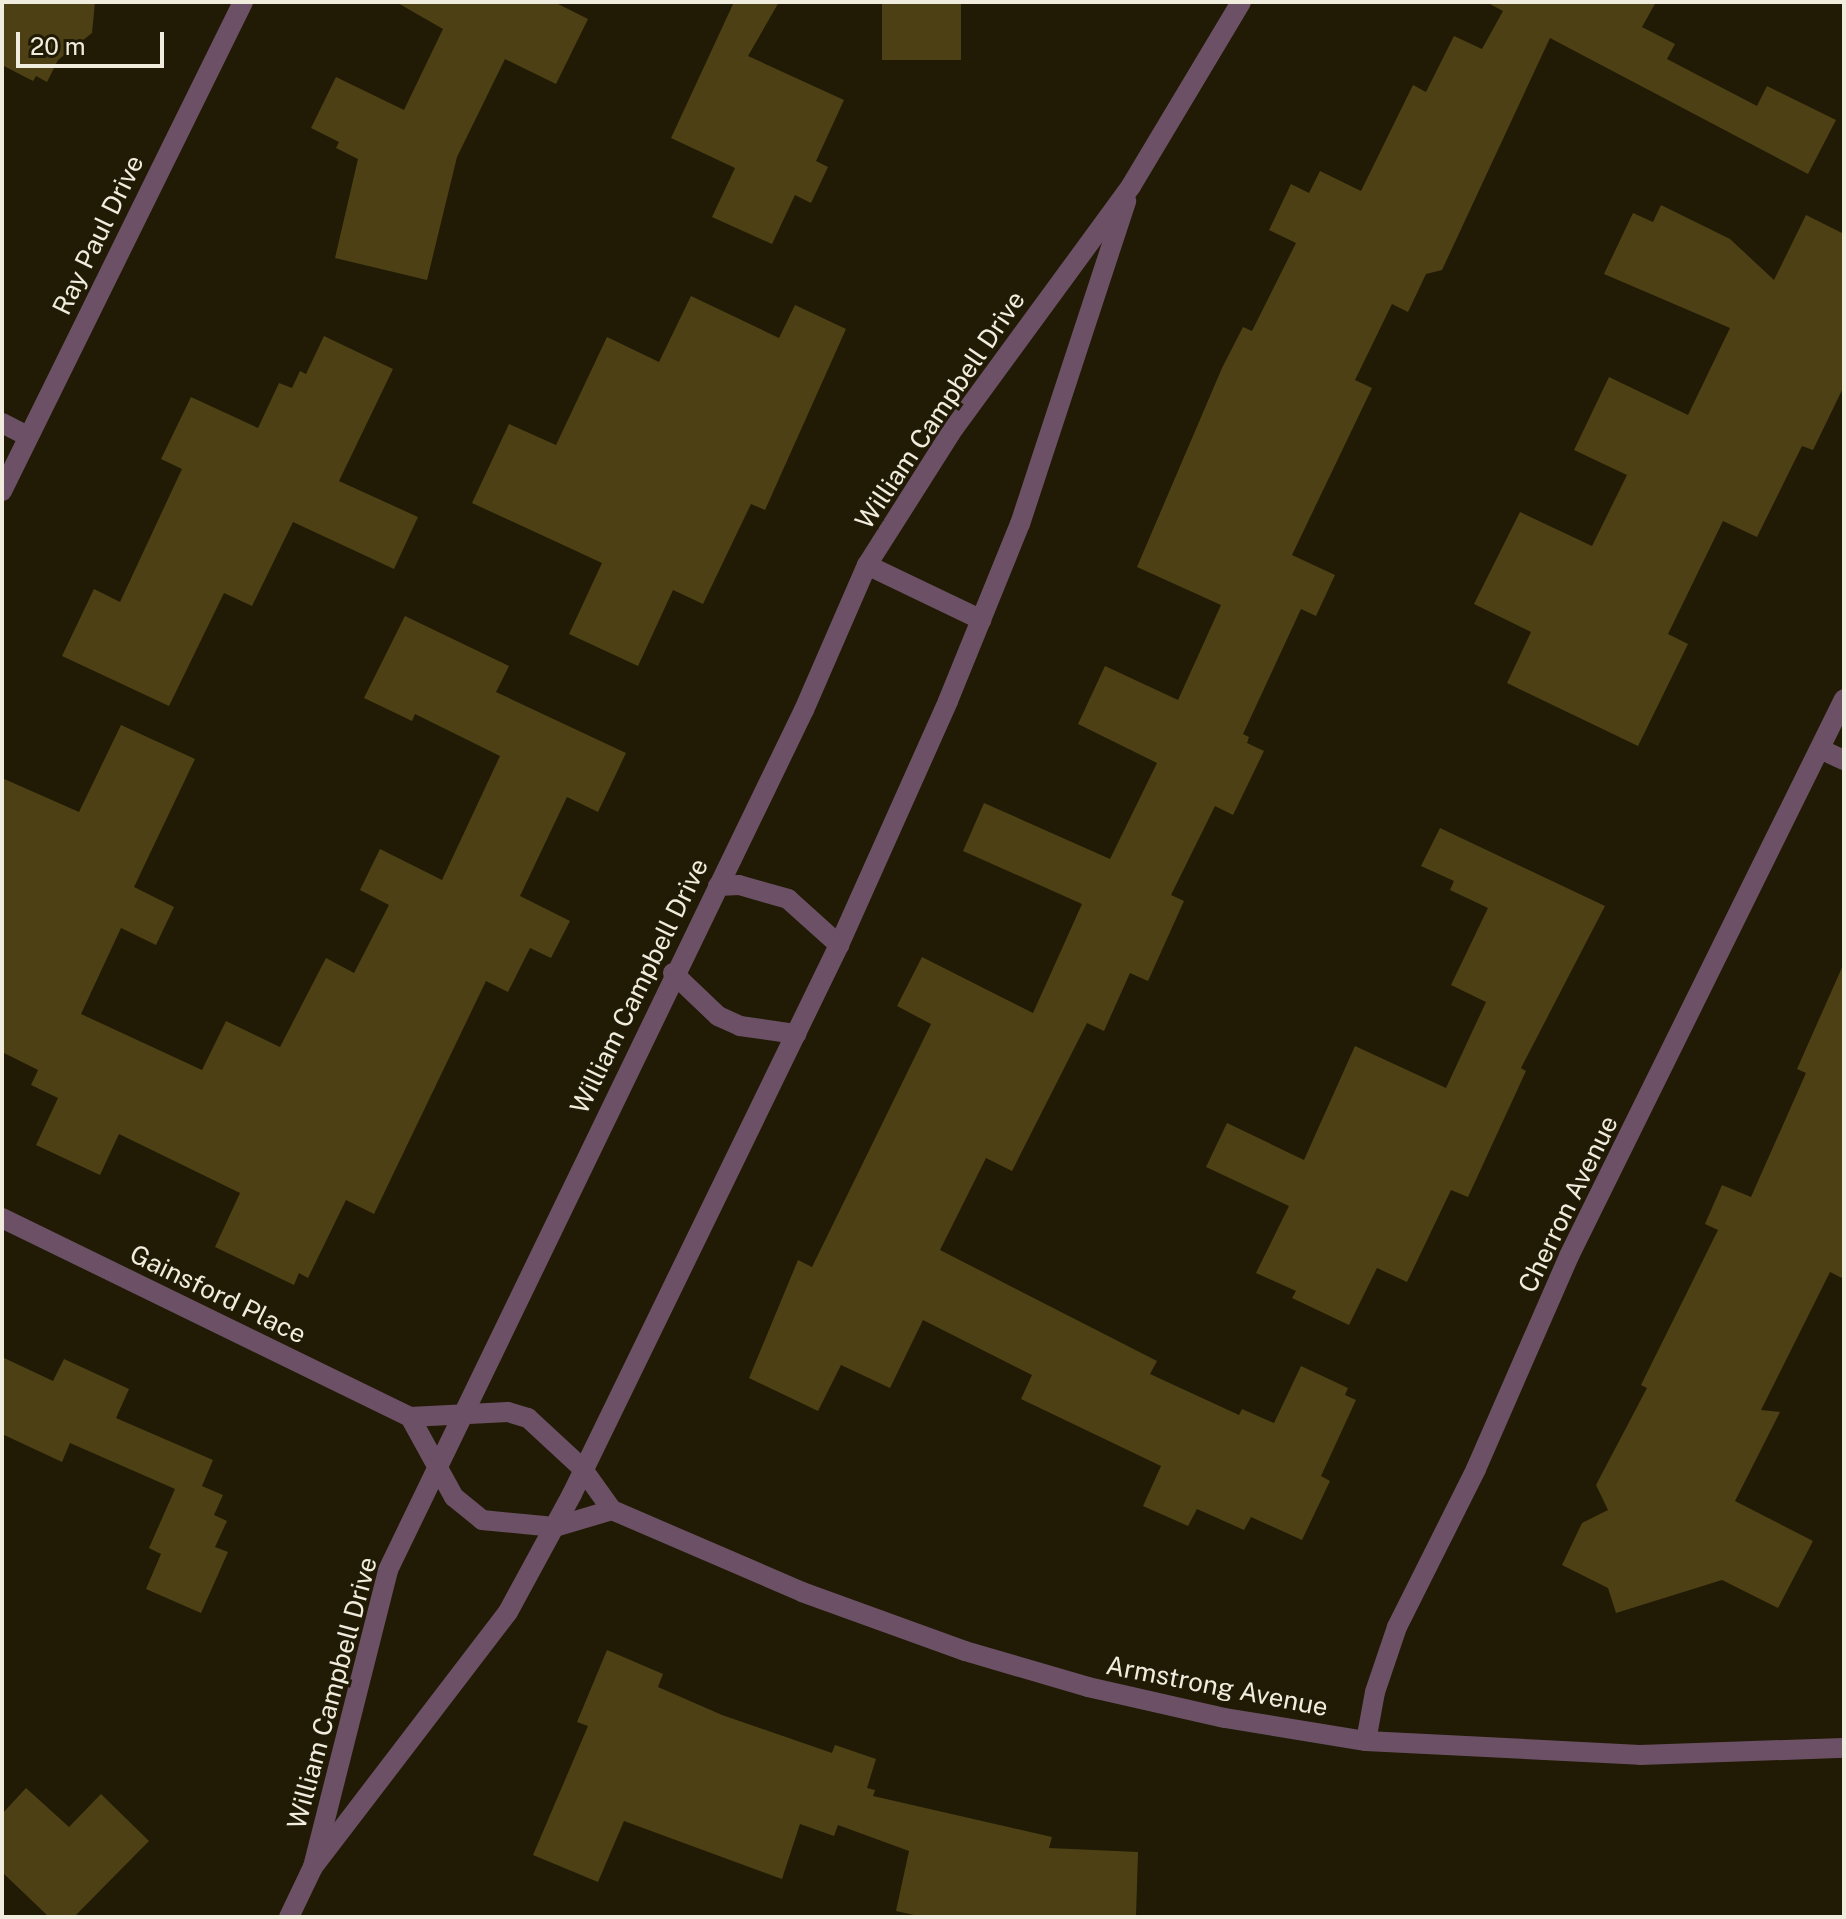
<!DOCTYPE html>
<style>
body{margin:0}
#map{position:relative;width:1846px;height:1919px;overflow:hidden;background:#211b05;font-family:"Public Sans",sans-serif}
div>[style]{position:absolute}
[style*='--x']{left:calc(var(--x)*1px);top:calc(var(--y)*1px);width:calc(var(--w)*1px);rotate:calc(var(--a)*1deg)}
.building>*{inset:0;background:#4c4014;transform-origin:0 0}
.minor>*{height:20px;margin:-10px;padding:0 10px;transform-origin:10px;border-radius:10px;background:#6c5166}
span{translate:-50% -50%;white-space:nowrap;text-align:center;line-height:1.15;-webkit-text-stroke:6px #211b05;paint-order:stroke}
.street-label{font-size:26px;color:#f0ecde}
.frame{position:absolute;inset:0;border:4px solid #f0ecde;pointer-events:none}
.scale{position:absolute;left:16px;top:32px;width:148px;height:36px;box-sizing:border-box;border:4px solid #f0ecde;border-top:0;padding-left:10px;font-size:24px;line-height:28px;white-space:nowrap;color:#f0ecde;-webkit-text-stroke:6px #211b05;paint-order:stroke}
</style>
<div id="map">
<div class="building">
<div style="clip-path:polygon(2px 2px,95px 2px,92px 33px,58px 60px,47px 82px,36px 76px,33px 81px,2px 65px)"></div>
<div style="clip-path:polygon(396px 2px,554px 2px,588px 19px,556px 84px,505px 59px,457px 157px,427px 280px,335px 258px,358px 159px,336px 148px,339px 142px,311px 128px,336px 77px,404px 110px,443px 29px)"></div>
<div style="clip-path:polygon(734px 2px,779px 2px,748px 56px,844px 100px,816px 161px,828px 167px,811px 203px,795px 195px,772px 244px,712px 217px,735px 168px,671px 138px)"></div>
<div style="left:882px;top:2px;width:79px;height:58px"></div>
<div style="clip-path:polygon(1486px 2px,1656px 2px,1642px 27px,1675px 44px,1667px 59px,1757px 106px,1767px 86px,1836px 120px,1808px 174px,1550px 38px,1442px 270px,1426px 274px,1408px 312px,1392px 304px,1355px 380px,1372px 388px,1292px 555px,1335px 575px,1316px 616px,1301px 609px,1243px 734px,1249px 737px,1247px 743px,1264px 751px,1233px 815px,1215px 806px,1171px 895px,1184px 901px,1148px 981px,1130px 973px,1104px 1031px,1087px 1023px,1012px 1171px,986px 1158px,940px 1250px,1157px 1361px,1150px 1374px,1239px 1415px,1242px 1409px,1274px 1423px,1301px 1366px,1348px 1388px,1345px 1395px,1356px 1400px,1321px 1476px,1330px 1481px,1302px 1540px,1251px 1517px,1244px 1530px,1197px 1509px,1188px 1526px,1143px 1506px,1161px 1466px,1021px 1399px,1032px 1375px,923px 1320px,890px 1388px,841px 1365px,818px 1411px,749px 1378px,798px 1260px,812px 1267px,931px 1024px,897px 1006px,922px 957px,1033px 1013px,1082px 904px,963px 851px,984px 803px,1110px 859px,1157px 763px,1078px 724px,1105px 666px,1178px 700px,1221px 605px,1137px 567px,1222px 368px,1243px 327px,1252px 331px,1296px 243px,1269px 230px,1291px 184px,1309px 193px,1320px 171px,1361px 191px,1413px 85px,1426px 92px,1454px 36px,1482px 49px,1503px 11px)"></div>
<div style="clip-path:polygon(1661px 205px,1730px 239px,1774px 280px,1806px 215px,1844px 234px,1844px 386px,1813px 450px,1802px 446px,1757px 537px,1723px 521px,1668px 634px,1688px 644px,1638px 746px,1507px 683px,1531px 632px,1474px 604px,1520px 512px,1592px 546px,1627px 475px,1574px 450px,1609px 377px,1688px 415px,1730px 328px,1604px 274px,1633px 213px,1653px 222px)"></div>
<div style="clip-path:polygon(691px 296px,779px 338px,795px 305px,846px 329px,765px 510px,751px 504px,703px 604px,673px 590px,638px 666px,569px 634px,602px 563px,472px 503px,509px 424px,556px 445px,607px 337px,659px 362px)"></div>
<div style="clip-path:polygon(324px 336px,393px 369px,339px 481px,418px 517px,394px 569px,293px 522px,252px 606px,224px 593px,169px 706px,62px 656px,94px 589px,120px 602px,182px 469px,161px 459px,191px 397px,258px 428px,279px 383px,292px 388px,300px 371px,306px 374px)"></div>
<div style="clip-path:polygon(405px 616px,509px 666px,496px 692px,626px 753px,598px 812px,567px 797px,520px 896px,570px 921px,551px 958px,530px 948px,508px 992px,486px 981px,374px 1214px,346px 1200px,308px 1278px,299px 1273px,294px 1285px,215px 1247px,240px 1193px,119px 1134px,100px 1175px,36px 1145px,58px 1098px,31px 1085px,38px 1070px,2px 1052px,2px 778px,79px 812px,121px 725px,195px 759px,134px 887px,174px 907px,156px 945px,121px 928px,81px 1014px,202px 1070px,226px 1021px,280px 1047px,326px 958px,354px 973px,389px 905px,360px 890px,380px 849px,442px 880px,500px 756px,415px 714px,412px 721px,364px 698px)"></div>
<div style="clip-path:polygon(1440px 828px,1605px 906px,1521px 1068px,1526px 1071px,1468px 1197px,1451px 1190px,1407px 1282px,1377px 1268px,1349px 1325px,1292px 1298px,1296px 1291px,1256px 1273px,1289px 1206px,1206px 1167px,1227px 1123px,1304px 1160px,1355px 1046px,1446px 1088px,1486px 1002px,1451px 985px,1488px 908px,1450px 890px,1454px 881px,1421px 866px)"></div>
<div style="clip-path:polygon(1844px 963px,1844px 1279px,1830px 1272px,1761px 1410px,1780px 1412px,1735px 1501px,1813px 1541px,1778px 1608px,1722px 1580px,1616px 1613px,1608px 1588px,1562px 1565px,1582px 1523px,1608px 1510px,1596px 1485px,1647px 1388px,1641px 1385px,1718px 1230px,1705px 1224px,1722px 1185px,1751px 1197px,1806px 1073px,1797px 1069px)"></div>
<div style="clip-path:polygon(2px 1357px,53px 1381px,64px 1359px,129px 1389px,116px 1418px,213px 1460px,202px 1486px,223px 1495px,214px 1515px,227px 1521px,215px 1547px,228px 1552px,201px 1613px,146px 1589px,161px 1554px,149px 1548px,175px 1489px,70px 1443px,62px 1462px,2px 1434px)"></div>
<div style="clip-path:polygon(607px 1650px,663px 1674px,658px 1687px,722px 1715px,832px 1753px,835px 1745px,876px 1759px,867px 1788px,875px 1790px,873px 1796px,1052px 1837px,1049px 1848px,1138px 1852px,1136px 1917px,923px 1917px,896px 1911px,909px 1851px,838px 1825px,834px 1836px,800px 1824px,782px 1879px,624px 1821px,598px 1882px,533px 1855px,588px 1726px,577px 1722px)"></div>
<div style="clip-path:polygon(26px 1788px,69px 1827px,101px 1794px,149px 1841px,74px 1917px,49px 1917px,2px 1872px,2px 1814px)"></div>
</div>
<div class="minor">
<div style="--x:2;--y:423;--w:29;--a:27"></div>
<div style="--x:2;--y:491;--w:545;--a:-63.76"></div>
<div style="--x:867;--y:565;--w:127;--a:25.6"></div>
<div style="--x:1820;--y:749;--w:26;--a:25"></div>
<div style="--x:718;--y:886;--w:21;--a:-3"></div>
<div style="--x:739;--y:885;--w:51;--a:15.9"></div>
<div style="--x:788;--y:899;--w:69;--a:42"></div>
<div style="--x:673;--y:973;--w:62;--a:43.7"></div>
<div style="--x:718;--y:1016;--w:24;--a:24"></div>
<div style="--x:740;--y:1026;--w:57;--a:8.1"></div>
<div style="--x:2;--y:1218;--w:454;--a:26"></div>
<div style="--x:410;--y:1417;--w:98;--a:-2.9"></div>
<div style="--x:508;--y:1412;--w:21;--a:17"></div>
<div style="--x:528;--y:1418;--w:74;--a:42.8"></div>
<div style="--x:582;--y:1468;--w:52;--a:54.5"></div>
<div style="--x:612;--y:1510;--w:207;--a:23.3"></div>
<div style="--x:802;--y:1592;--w:173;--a:19.9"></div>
<div style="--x:965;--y:1651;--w:128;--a:16.3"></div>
<div style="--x:1088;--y:1687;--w:140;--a:12.8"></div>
<div style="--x:1225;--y:1718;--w:143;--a:9.3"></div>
<div style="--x:1366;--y:1741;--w:274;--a:2.9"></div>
<div style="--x:1640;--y:1755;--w:204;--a:-2"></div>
<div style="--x:410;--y:1417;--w:91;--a:61.2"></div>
<div style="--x:454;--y:1497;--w:36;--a:39"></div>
<div style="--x:482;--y:1520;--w:73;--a:5.5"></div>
<div style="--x:555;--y:1527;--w:59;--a:-16.6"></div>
<div style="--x:1366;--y:1741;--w:50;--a:-79.6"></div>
<div style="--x:1375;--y:1692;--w:69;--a:-71.3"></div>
<div style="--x:1397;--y:1627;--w:177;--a:-63.4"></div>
<div style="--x:1476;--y:1469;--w:232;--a:-66.4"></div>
<div style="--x:1569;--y:1256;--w:621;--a:-63.72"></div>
<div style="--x:313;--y:1867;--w:306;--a:-75.8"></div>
<div style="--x:388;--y:1570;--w:955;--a:-64.19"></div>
<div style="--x:804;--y:710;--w:158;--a:-66.5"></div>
<div style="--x:867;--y:565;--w:162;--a:-57.6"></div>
<div style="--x:954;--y:428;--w:300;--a:-53.8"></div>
<div style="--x:1131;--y:186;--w:214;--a:-59.1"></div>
<div style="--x:289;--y:1917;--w:55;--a:-64.4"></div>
<div style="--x:313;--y:1867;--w:321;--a:-52.6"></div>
<div style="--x:508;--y:1612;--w:134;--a:-61.5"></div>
<div style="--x:572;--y:1494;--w:610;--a:-64.06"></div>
<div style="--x:839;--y:945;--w:267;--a:-65.9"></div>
<div style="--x:948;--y:701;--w:191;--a:-67.9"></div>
<div style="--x:1020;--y:524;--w:340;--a:-71.8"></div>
</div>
<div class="street-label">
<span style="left:98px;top:235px;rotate:-64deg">Ray Paul Drive</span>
<span style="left:940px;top:410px;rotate:-56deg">William Campbell Drive</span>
<span style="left:639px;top:986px;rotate:-64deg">William Campbell Drive</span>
<span style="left:1568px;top:1204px;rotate:-64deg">Cherron Avenue</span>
<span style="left:218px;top:1294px;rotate:26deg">Gainsford Place</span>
<span style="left:1217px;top:1686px;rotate:11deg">Armstrong Avenue</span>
<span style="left:332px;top:1693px;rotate:-75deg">William Campbell Drive</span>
</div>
<div class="frame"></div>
<div class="scale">20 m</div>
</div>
